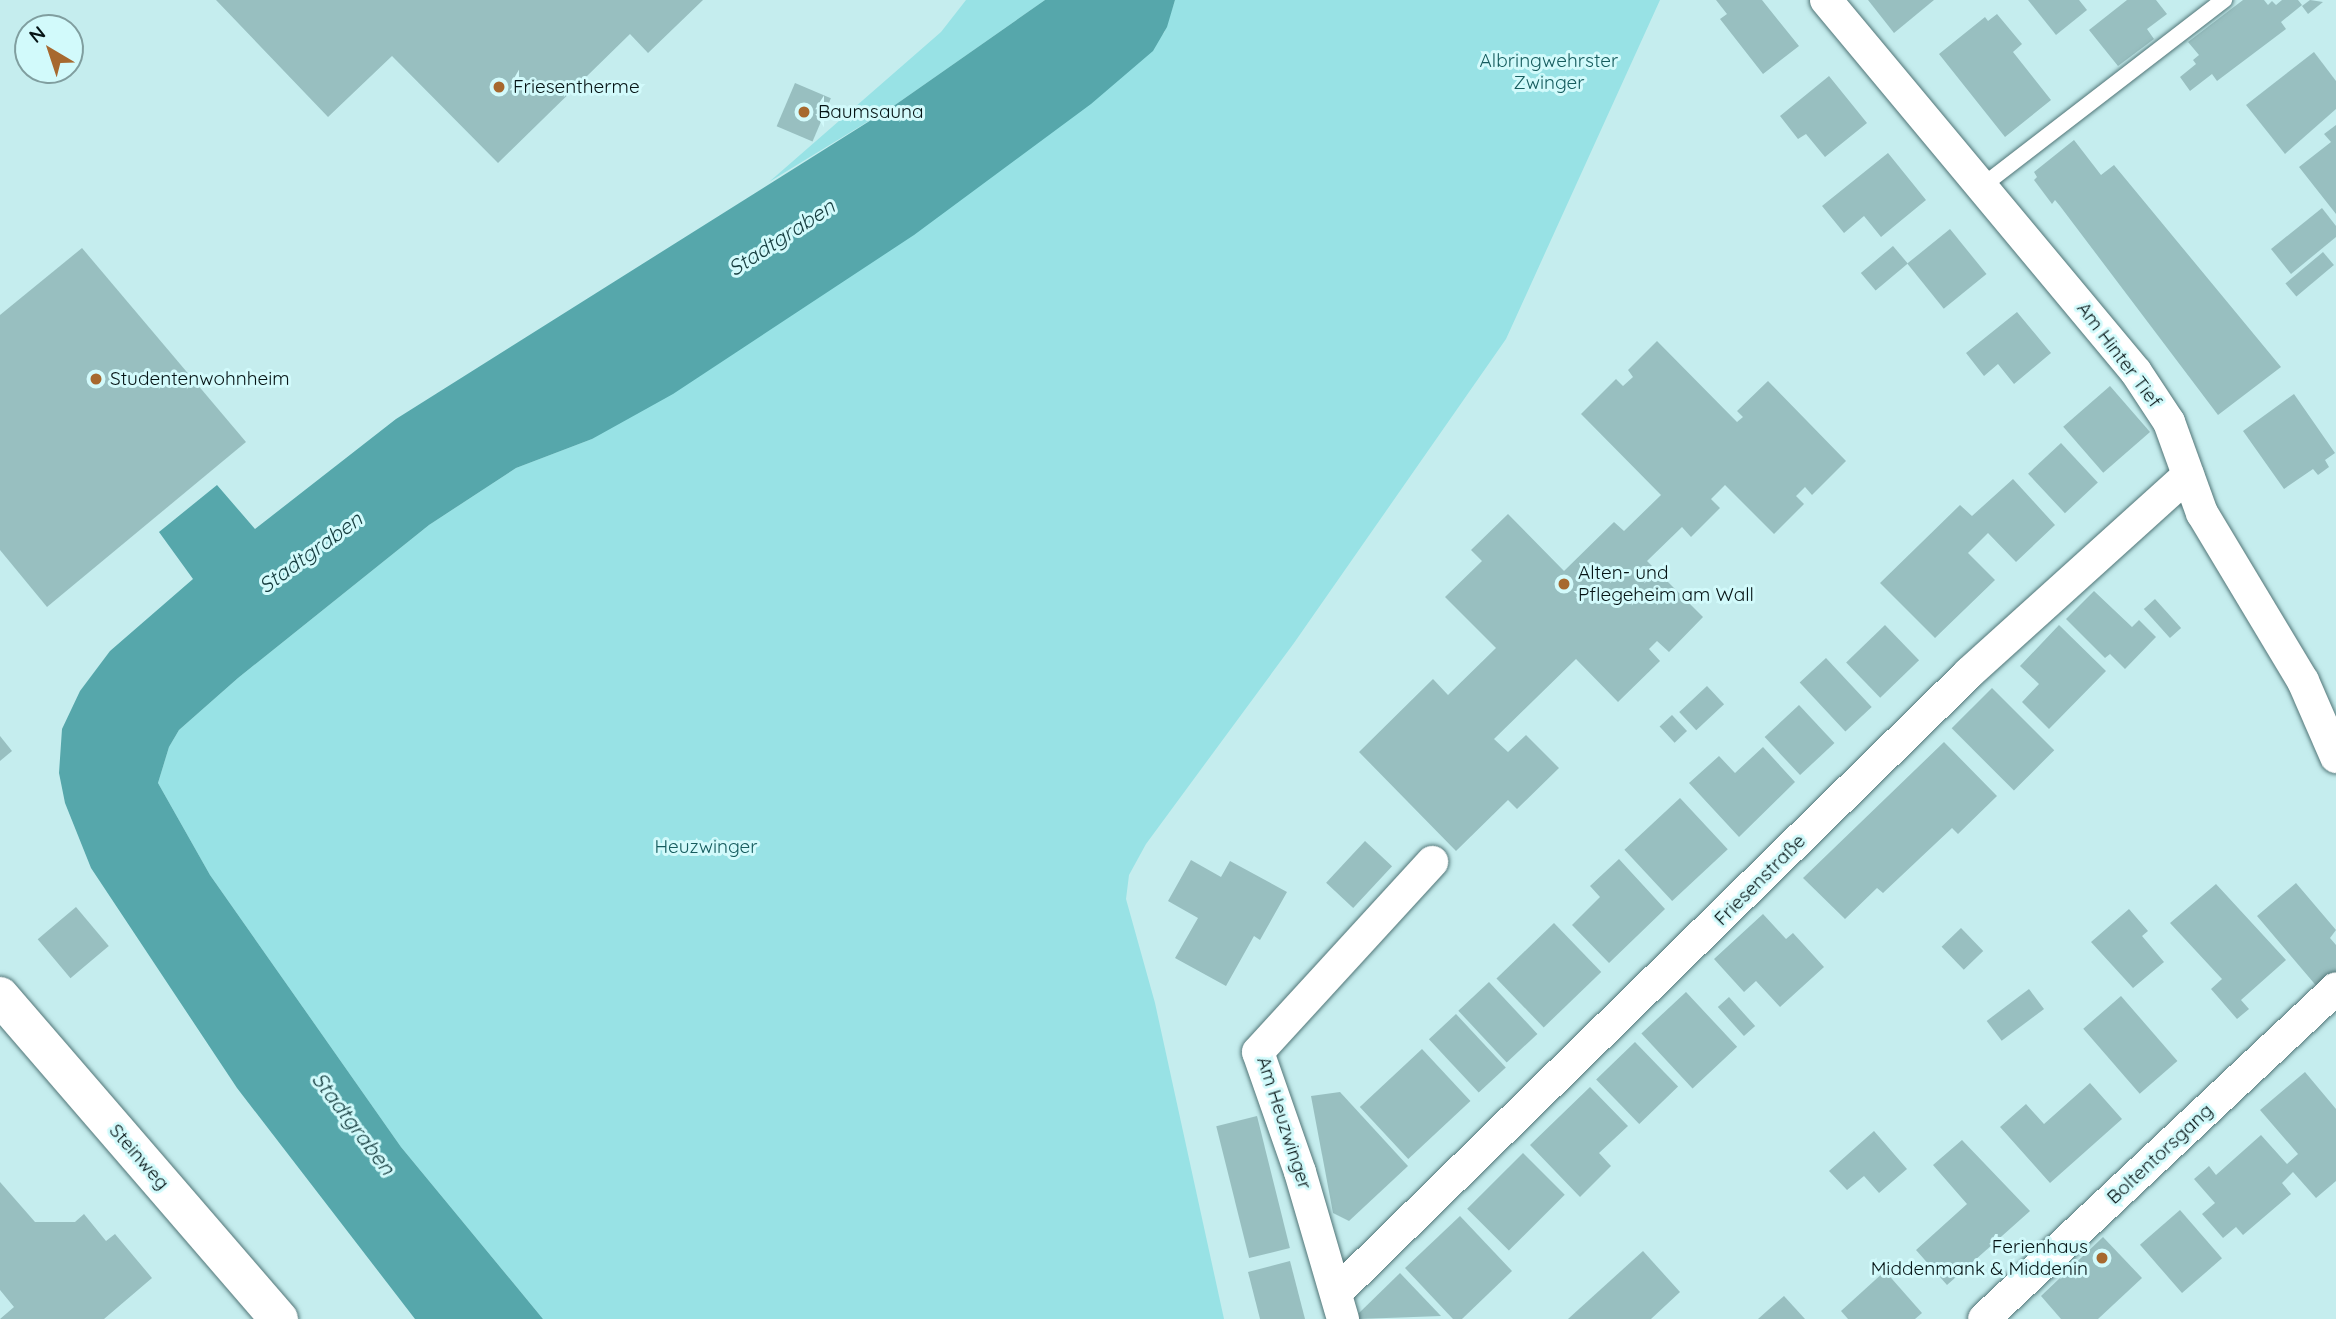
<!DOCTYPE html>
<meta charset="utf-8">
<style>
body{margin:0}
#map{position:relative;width:2336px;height:1319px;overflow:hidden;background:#c5edee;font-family:Quicksand,sans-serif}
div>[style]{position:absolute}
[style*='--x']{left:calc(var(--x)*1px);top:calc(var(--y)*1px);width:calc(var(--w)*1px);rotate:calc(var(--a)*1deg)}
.green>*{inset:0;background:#98e2e5}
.water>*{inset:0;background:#56a7ab}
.building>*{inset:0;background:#98bfc0;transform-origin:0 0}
.roads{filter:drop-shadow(0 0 2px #517577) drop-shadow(0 0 2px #517577)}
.lane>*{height:16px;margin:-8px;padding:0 8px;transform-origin:8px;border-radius:8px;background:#fff}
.street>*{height:32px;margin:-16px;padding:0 16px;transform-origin:16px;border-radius:16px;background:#fff}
.secondary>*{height:38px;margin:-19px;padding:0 19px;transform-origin:19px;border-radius:19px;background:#fff}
.dots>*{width:19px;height:19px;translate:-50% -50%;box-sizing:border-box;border:4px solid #d2fafb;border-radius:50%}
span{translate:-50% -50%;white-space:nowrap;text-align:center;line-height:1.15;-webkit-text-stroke:6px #d2fafb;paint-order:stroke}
.park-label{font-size:19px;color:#165c5e}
.poi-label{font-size:19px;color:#061415}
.left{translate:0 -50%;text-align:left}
.right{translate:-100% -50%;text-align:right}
.street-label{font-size:19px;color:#061415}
.water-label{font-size:21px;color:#153c3e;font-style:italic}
.north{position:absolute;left:14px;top:14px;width:70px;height:70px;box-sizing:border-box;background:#d2fafb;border:2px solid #809e9f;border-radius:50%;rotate:321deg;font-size:19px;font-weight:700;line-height:28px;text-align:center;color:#061415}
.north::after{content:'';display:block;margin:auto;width:24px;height:32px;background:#a7692f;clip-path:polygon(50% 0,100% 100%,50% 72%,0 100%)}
</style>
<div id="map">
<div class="green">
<div style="clip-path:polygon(966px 0,1045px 0,895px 105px,769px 182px,941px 32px)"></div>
<div style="clip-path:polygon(1175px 0,1660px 0,1506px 339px,1294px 643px,1146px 844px,1129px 875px,1126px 899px,1155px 1003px,1224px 1319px,543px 1319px,401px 1147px,210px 875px,158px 783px,169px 747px,179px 730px,238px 678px,429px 525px,516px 468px,592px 439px,1164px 33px)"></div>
</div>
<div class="water">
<div style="clip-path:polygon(1045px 0,1175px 0,1167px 27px,1153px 51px,1091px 104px,914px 235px,673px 394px,592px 439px,516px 468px,429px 525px,238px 678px,179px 730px,169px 747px,158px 783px,210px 875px,401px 1147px,543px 1319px,415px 1319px,237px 1088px,91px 868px,65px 803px,59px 773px,62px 729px,80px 691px,110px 651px,193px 579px,159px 532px,217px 485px,255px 529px,396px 419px,895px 105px)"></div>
</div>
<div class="building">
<div style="clip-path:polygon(216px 0,703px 0,648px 53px,630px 34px,498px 163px,392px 56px,328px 117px)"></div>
<div style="clip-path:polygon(1716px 0,1762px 0,1799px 46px,1763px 74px,1720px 19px,1727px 14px)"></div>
<div style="clip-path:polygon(1868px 0,1934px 0,1894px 33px)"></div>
<div style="clip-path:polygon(2028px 0,2079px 0,2087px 10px,2056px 35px)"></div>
<div style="clip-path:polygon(2127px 0,2156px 0,2167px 14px,2147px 29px,2154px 39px,2118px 66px,2089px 30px)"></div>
<div style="clip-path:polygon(2243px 0,2264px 0,2268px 5px,2272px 1px,2276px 5px,2282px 0,2298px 0,2302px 5px,2281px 22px,2286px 29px,2217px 81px,2212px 74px,2190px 91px,2180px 77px,2196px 64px,2193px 60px,2199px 55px,2188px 42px)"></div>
<div style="clip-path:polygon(2310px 0,2323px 2px,2308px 14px,2302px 6px)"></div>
<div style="clip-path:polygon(1997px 14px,2022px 44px,2013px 52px,2051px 100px,2005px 137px,1939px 54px,1985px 17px,1988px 21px)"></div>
<div style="clip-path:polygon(2314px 52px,2336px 81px,2336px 109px,2285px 154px,2246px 105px)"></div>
<div style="clip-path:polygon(1829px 76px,1867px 123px,1825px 157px,1806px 134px,1798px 139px,1780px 116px)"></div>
<div style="left:795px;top:83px;width:39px;height:47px;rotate:23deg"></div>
<div style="clip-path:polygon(2336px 125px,2336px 214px,2299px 167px,2331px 142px,2324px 134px)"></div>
<div style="clip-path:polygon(2074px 140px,2101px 175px,2114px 165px,2281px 367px,2218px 415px,2060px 206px,2055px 200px,2052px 204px,2034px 180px,2037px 177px,2034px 172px)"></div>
<div style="clip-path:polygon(1888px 153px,1926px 200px,1881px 237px,1864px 216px,1844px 233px,1822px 206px)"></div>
<div style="clip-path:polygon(2322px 208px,2336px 226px,2336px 237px,2291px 274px,2271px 249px)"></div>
<div style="left:1950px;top:229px;width:58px;height:55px;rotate:51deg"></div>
<div style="left:1893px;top:246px;width:23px;height:42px;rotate:50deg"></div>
<div style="clip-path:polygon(82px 248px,246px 442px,47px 607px,0 550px,0 315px)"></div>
<div style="left:2323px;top:252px;width:17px;height:49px;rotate:50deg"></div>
<div style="clip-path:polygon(2017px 312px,2051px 353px,2014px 384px,1998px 364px,1984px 376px,1966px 353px)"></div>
<div style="clip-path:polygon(1657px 341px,1737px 422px,1743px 417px,1737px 411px,1768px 381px,1846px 461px,1812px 495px,1805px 487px,1796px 496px,1804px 504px,1774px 534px,1725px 485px,1711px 499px,1720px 508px,1691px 537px,1682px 527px,1647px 561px,1703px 617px,1669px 652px,1657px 641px,1649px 649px,1660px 661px,1618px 702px,1576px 659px,1494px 739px,1508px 752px,1526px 735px,1559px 768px,1517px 809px,1508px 800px,1456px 851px,1359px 752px,1433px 679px,1448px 695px,1496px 648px,1445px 597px,1482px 561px,1471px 550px,1508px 514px,1564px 571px,1614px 522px,1624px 531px,1661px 495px,1581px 414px,1616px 379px,1623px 386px,1633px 377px,1628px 370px)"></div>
<div style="left:2110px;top:386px;width:61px;height:62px;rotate:49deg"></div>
<div style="clip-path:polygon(2294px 394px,2335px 453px,2325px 460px,2329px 467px,2318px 475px,2313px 469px,2284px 489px,2243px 431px)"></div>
<div style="left:2061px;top:443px;width:54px;height:45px;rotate:47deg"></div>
<div style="clip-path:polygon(2013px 479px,2055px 525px,2016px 562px,1988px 533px,1968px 553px,1995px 580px,1935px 638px,1880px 583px,1960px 505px,1972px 516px)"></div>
<div style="clip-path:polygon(2094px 591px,2132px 627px,2139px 620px,2156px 637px,2125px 669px,2110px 654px,2105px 658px,2066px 619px)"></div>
<div style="left:2155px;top:599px;width:39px;height:15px;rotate:48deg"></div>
<div style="left:1885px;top:625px;width:49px;height:54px;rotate:46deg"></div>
<div style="clip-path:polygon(2059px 625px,2106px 671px,2049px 729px,2022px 702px,2039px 684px,2020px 666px)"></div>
<div style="left:1826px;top:658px;width:67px;height:36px;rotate:47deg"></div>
<div style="left:1707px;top:686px;width:25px;height:38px;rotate:47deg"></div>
<div style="left:1992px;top:688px;width:88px;height:57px;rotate:45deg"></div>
<div style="left:1799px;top:705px;width:52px;height:47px;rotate:47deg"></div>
<div style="left:1672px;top:715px;width:22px;height:17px;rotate:47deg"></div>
<div style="clip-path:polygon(0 736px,12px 751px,0 761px)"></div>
<div style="clip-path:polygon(1944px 742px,1997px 796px,1958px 834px,1952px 828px,1883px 893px,1877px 888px,1845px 919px,1803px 878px)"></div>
<div style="clip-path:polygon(1763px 747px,1795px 782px,1739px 837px,1689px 783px,1719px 756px,1735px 773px)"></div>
<div style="left:1680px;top:798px;width:70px;height:76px;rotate:47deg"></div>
<div style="left:1365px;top:841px;width:37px;height:57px;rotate:43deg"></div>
<div style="clip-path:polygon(1619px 859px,1665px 909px,1609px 963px,1572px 925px,1600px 897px,1590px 886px)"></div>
<div style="clip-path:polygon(1191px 860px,1221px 877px,1230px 861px,1287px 892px,1260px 940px,1254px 936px,1226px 986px,1175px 958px,1198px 918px,1168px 901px)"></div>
<div style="clip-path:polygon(2296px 883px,2336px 930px,2330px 938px,2336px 945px,2336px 974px,2319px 989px,2257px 916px)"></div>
<div style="clip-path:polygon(2216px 884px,2286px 960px,2241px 1000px,2249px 1009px,2237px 1019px,2211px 989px,2222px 979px,2170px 923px)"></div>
<div style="left:76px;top:907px;width:51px;height:50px;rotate:50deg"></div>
<div style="clip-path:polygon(2129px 909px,2148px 931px,2142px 936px,2164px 962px,2133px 988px,2091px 942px)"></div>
<div style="clip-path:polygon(1763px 914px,1786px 939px,1793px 933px,1824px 967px,1780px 1007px,1756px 981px,1744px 992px,1714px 959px)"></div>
<div style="left:1554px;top:923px;width:68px;height:80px;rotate:46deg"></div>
<div style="left:1961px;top:928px;width:32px;height:27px;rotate:46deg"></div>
<div style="left:1489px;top:982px;width:71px;height:42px;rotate:47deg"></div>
<div style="left:2029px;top:989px;width:25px;height:53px;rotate:53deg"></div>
<div style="left:1686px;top:992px;width:75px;height:61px;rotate:47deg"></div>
<div style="left:2121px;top:996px;width:86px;height:50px;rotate:49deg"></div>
<div style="left:1729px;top:997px;width:39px;height:15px;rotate:48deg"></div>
<div style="left:1456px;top:1014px;width:73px;height:37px;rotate:47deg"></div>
<div style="left:1635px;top:1042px;width:62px;height:54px;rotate:46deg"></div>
<div style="left:1422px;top:1049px;width:71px;height:85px;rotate:47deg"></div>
<div style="clip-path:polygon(2305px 1072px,2336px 1109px,2336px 1181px,2316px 1198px,2293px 1172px,2282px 1183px,2291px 1194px,2243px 1235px,2236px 1227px,2223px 1238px,2202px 1214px,2215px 1203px,2194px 1179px,2209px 1166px,2216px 1175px,2261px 1135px,2287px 1164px,2298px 1154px,2260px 1110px)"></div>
<div style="clip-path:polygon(2090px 1083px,2122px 1119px,2050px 1183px,2000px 1127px,2026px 1104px,2044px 1124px)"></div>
<div style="clip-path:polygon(1590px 1087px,1628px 1126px,1599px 1153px,1611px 1166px,1580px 1197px,1530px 1145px)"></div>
<div style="clip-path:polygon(1340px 1092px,1408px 1166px,1349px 1221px,1333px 1213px,1311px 1096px)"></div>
<div style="left:1257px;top:1116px;width:136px;height:42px;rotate:76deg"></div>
<div style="clip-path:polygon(1874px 1131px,1907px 1169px,1879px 1193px,1864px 1176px,1847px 1190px,1829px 1171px)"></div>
<div style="clip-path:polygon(1962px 1140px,2030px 1211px,1947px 1285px,1916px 1250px,1967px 1204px,1933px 1165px)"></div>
<div style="left:1523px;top:1153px;width:59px;height:79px;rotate:45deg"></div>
<div style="clip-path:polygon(0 1182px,35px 1222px,75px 1222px,84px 1214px,106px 1241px,115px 1234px,152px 1278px,104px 1319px,0 1319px,14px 1307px,0 1290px)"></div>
<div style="left:2180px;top:1210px;width:64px;height:53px;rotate:49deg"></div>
<div style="clip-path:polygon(1460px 1216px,1512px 1271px,1462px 1319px,1453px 1319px,1405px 1268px)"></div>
<div style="clip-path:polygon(2103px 1237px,2142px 1278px,2098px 1319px,2061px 1319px,2041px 1296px)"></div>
<div style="clip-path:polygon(1643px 1251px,1680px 1292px,1651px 1319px,1568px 1319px)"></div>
<div style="clip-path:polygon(1290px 1261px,1305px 1319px,1260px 1319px,1248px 1272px)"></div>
<div style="clip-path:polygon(1885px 1271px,1922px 1313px,1915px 1319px,1848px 1319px,1841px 1311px)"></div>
<div style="clip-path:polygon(1400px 1273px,1441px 1316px,1359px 1319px,1358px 1314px)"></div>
<div style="clip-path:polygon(1784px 1296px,1805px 1319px,1758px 1319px)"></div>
</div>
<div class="roads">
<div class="lane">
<div style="--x:1981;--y:187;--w:307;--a:-37.6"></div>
</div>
<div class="street">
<div style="--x:1826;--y:0;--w:484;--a:50.2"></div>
<div style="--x:2136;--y:372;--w:60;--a:56.6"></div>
<div style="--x:2169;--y:422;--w:97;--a:70.1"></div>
<div style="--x:2202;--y:513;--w:196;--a:59"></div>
<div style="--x:2303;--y:681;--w:83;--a:66.5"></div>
<div style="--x:1337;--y:1292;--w:885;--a:-44.4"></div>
<div style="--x:1969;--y:673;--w:295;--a:-42.1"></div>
<div style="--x:1343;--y:1319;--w:153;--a:-106.3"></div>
<div style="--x:1300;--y:1172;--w:127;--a:-109.3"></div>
<div style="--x:1258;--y:1052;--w:258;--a:-47.5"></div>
<div style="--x:1984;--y:1319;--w:483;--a:-43.2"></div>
</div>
<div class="secondary">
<div style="--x:0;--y:996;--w:427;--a:49.2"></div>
</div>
</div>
<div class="dots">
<div style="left:499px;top:87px;background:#a7692f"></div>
<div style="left:804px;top:112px;background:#a7692f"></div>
<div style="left:96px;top:379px;background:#a7692f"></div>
<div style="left:1564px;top:584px;background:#a7692f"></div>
<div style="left:2102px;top:1258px;background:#a7692f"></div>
</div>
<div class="park-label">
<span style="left:1549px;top:72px">Albringwehrster<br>Zwinger</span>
<span style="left:706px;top:847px">Heuzwinger</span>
</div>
<div class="poi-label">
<span class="left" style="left:513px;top:87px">Friesentherme</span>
<span class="left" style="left:818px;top:112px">Baumsauna</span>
<span class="left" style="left:110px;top:379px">Studentenwohnheim</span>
<span class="left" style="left:1578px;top:584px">Alten- und<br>Pflegeheim am Wall</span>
<span class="right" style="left:2088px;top:1258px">Ferienhaus<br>Middenmank &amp; Middenin</span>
</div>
<div class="street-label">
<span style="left:2119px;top:355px;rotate:53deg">Am Hinter Tief</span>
<span style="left:1760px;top:880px;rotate:-45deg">Friesenstraße</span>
<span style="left:1284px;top:1123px;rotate:72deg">Am Heuzwinger</span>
<span style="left:2160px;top:1154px;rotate:-43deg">Boltentorsgang</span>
<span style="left:139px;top:1157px;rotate:49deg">Steinweg</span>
</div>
<div class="water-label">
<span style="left:781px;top:237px;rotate:-33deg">Stadtgraben</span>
<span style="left:310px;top:552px;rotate:-36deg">Stadtgraben</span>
<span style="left:354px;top:1123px;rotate:53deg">Stadtgraben</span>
</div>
<div class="north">N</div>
</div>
